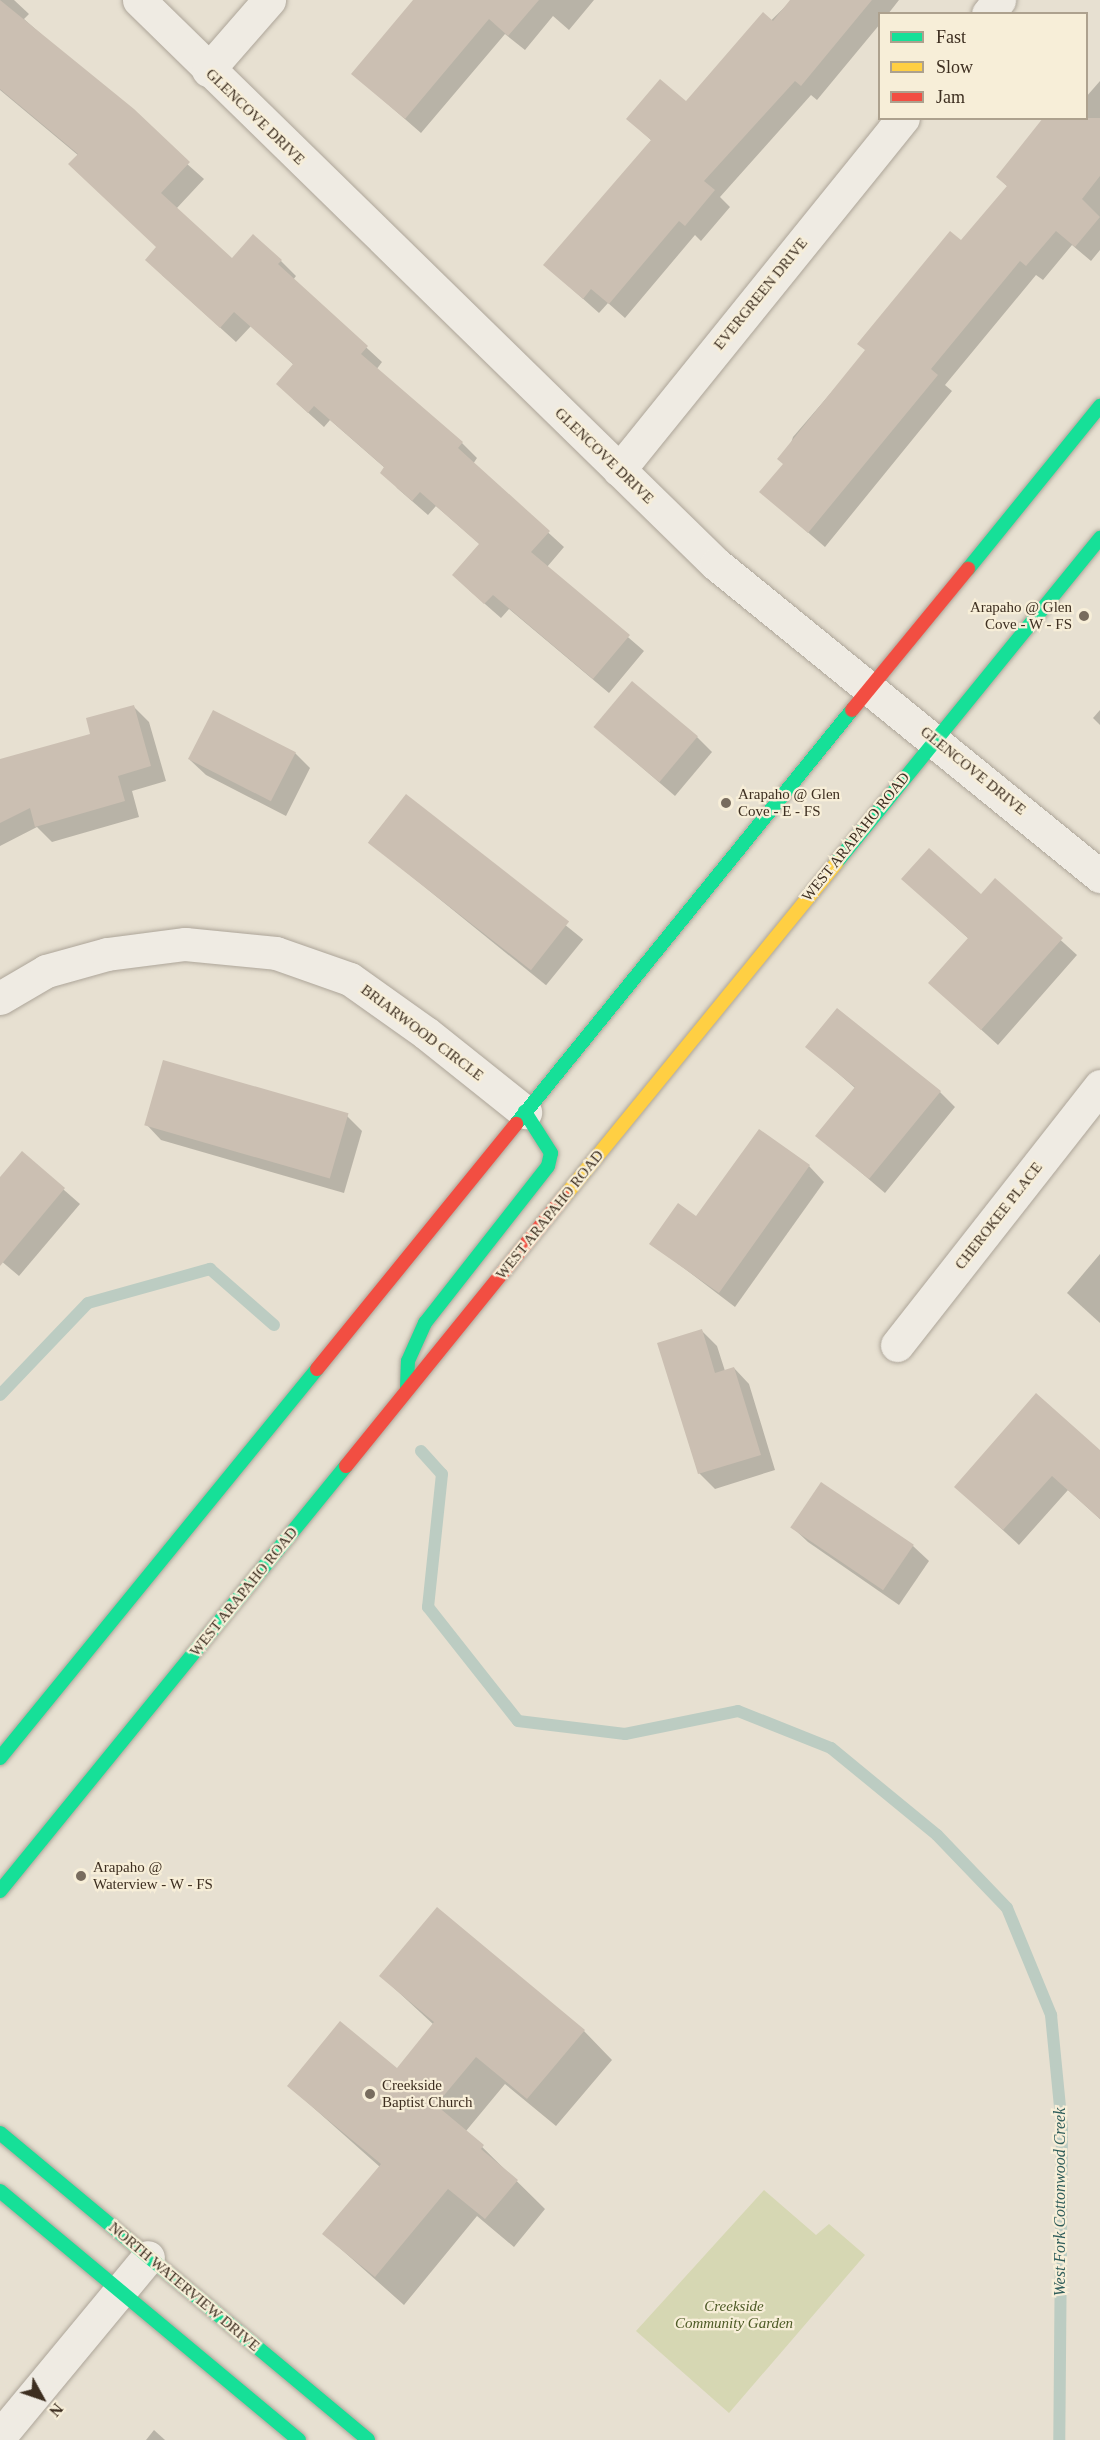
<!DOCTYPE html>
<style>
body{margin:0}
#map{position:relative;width:1100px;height:2440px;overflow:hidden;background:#e7e0d1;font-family:"Times New Roman",serif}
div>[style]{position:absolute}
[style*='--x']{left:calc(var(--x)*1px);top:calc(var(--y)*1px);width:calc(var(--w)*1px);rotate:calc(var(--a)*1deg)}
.green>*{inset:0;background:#d6d7b3}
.shadow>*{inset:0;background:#0003;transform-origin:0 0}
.stream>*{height:12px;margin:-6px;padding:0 6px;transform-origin:6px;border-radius:6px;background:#bcccc2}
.building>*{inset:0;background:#cbbfb2;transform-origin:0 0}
.roads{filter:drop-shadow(0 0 2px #ada599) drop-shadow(0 0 2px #ada599)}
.street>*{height:33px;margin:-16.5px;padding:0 16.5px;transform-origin:16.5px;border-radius:16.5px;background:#efebe3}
.fast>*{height:14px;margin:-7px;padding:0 7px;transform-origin:7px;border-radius:7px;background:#16e098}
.slow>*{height:14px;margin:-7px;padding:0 7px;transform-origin:7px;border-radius:7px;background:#ffcf43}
.jam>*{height:14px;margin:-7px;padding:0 7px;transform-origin:7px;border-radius:7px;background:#f24e42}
.dots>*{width:16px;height:16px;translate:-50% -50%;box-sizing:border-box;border:3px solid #f7eed8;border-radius:50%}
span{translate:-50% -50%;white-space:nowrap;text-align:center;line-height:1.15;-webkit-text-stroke:4.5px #f7eed8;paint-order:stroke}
.street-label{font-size:15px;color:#3d2e20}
.poi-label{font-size:15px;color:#3d2e20}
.right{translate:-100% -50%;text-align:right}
.left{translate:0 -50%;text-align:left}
.park-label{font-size:15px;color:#4d5a26;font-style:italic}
.water-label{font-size:16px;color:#2f5d5a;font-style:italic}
.legend{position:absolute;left:878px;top:12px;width:210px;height:108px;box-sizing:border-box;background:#f7eed8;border:2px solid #ada18e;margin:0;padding:8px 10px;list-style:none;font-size:18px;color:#3d2e20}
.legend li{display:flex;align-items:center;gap:12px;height:30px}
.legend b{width:30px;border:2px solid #ada18e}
.north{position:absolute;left:12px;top:2368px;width:60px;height:60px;-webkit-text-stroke:4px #f7eed8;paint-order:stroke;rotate:130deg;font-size:16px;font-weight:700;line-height:24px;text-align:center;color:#3d2e20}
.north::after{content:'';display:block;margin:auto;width:21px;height:27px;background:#3d2e20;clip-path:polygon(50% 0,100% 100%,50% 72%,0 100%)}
</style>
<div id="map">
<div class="green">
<div style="clip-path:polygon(764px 2190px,816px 2235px,829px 2224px,865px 2255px,729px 2413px,636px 2331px)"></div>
</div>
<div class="shadow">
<div style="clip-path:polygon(0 0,14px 0,29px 14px,24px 19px,204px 179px,176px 209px,232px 260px,281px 261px,296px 276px,293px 280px,382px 362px,376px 370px,462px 443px,477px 458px,473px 464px,564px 547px,547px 567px,644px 651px,609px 693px,509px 609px,501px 618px,469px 590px,481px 545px,436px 506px,428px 515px,397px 488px,385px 468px,330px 420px,324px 427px,293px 399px,294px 365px,251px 326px,236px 342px,162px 275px,158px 248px,79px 156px,0 90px)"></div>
<div style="clip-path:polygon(417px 0,594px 0,569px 30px,553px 16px,525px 50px,505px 34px,421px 133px,353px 74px)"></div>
<div style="clip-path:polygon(792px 0,899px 0,888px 14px,880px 14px,880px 24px,817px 100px,811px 95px,720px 197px,730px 207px,701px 241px,695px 235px,625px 318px,608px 303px,599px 313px,545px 265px,652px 141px,628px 119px,686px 103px)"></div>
<div style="clip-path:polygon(1100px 81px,1100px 250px,1091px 261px,1072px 245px,1043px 280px,1036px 275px,945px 385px,952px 391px,825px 547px,761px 492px,784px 464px,793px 437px,1008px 187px,998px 177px,1086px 118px,1086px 97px)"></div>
<div style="clip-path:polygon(134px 707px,149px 722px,166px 781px,132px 791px,139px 817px,52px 842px,37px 827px,0 846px,0 761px,92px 735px)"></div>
<div style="clip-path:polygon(1100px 710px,1100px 725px,1093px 718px)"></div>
<div style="clip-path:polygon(595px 727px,697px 737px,712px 752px,675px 796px)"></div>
<div style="clip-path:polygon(295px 753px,310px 768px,286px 816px,206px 775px,190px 760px)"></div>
<div style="left:406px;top:796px;width:228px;height:59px;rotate:39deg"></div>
<div style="clip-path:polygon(903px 879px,981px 896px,995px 880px,1077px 955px,998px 1045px,930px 983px,969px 939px)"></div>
<div style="clip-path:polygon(807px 1046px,940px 1092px,955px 1107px,885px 1193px,817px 1135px,855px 1088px)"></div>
<div style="clip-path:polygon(347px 1116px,362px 1131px,344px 1193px,161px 1140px,146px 1124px)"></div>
<div style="clip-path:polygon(22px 1153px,80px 1204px,19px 1276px,0 1260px,0 1179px)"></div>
<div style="clip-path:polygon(809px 1166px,824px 1182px,735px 1307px,651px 1243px)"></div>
<div style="clip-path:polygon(1100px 1254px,1100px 1323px,1067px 1293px)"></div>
<div style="clip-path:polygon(702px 1331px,717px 1346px,725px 1371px,734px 1368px,749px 1384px,775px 1470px,715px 1489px,699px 1473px)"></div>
<div style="clip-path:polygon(1100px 1452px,1100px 1519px,1068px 1490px,1019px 1545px,956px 1487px)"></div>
<div style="clip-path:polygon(792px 1527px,913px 1546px,929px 1561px,899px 1605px,808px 1542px)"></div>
<div style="clip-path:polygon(381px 1976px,584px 2031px,612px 2060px,556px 2126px,505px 2084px,466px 2131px,545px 2209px,514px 2247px,477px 2216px,404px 2305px,324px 2234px,380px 2167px,289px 2086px,397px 2070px,434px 2025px)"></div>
<div style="clip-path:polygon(154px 2430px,165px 2440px,146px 2440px)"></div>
</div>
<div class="stream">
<div style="--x:0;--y:1395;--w:127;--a:-46.3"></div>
<div style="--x:88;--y:1303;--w:127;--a:-15.6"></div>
<div style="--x:210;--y:1269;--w:85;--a:41.2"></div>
<div style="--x:421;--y:1451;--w:31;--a:48"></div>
<div style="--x:442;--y:1474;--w:134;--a:96"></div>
<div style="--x:428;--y:1607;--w:145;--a:51.7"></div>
<div style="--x:518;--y:1721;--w:108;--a:6.9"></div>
<div style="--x:625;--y:1734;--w:115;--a:-11.5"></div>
<div style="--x:738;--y:1711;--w:100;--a:21.7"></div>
<div style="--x:831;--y:1748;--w:137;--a:39.4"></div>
<div style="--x:937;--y:1835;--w:101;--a:46.2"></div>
<div style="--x:1007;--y:1908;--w:116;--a:67.6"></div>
<div style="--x:1051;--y:2015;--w:113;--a:84.4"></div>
<div style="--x:1062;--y:2127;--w:313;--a:90.5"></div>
</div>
<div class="building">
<div style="clip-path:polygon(0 0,134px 109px,190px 162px,161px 193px,232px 258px,253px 234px,282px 260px,278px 264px,368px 346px,361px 354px,463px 442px,458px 448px,550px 531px,531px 552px,630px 635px,593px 679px,493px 595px,484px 604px,452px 575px,479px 544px,420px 492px,412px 501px,380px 473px,384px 467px,314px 406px,308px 413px,276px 384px,293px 364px,234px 312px,220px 328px,145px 260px,156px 247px,68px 164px,78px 154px,0 89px)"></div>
<div style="clip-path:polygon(413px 0,539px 0,508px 36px,489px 19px,405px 119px,351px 74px)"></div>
<div style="clip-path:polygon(790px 0,872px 0,801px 86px,795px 81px,704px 181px,715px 190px,685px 226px,679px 221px,609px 304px,591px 289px,583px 299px,543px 265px,651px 140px,626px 119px,660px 79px,686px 101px,763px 12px,773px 21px)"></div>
<div style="clip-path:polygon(1043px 118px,1100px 118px,1100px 176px,1082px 199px,1100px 217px,1075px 247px,1056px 231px,1026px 266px,1020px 261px,931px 369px,938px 375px,808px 533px,759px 492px,783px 464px,777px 459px,865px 350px,857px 344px,950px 231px,961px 240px,1007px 186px,996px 177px)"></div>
<div style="left:632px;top:681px;width:86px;height:60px;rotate:40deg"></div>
<div style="clip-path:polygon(134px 705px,151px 766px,118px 776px,125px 801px,35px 827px,30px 808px,0 823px,0 759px,90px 734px,86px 718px)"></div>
<div style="left:213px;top:710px;width:93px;height:55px;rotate:27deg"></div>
<div style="left:406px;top:794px;width:207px;height:62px;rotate:38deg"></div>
<div style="clip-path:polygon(929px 848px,981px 894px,995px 878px,1063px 938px,981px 1030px,928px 983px,968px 938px,901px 879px)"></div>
<div style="clip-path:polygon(837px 1008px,941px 1091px,869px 1179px,815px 1136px,855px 1087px,805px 1047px)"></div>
<div style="left:163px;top:1060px;width:193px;height:68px;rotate:16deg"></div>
<div style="clip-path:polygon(759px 1129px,810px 1165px,719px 1293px,649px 1244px,678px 1203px,696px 1216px)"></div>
<div style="clip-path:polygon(22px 1151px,65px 1188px,0 1266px,0 1177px)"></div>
<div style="clip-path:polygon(702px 1329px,715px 1373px,734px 1367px,761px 1455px,698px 1474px,657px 1343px)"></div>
<div style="clip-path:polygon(1036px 1393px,1100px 1450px,1100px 1519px,1052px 1476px,1003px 1530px,954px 1487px)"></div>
<div style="left:821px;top:1482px;width:112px;height:55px;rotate:34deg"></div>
<div style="clip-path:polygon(437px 1907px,585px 2030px,527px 2099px,476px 2057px,436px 2105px,484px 2145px,481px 2149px,518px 2180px,485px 2219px,448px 2189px,375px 2277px,322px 2234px,381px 2164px,287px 2086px,340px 2021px,397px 2068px,434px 2022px,379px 1976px)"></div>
</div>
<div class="roads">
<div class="street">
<div style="--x:139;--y:0;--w:807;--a:44.35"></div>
<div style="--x:716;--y:564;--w:495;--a:39.1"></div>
<div style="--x:988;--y:14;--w:18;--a:-52"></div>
<div style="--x:208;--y:70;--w:93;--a:-48.9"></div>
<div style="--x:619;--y:470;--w:452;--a:-51.1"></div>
<div style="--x:0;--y:998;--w:53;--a:-30.4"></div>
<div style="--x:46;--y:971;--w:63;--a:-15.6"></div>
<div style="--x:107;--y:954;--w:79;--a:-7.3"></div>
<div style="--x:185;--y:944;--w:91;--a:5.6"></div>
<div style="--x:276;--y:953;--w:78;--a:19.4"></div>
<div style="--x:350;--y:979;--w:93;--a:35.4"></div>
<div style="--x:426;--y:1033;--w:127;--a:38.6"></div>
<div style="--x:897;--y:1345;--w:329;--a:-51.9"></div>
<div style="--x:0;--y:2436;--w:232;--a:-50.4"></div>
</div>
<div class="fast">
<div style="--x:968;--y:569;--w:210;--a:-51"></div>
<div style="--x:836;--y:863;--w:419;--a:-50.9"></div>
<div style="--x:516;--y:1124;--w:533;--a:-50.94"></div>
<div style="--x:407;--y:1388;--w:27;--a:-88"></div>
<div style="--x:408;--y:1361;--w:42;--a:-65.9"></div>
<div style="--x:425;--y:1323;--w:199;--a:-51.9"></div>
<div style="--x:548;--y:1166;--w:13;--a:-77"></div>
<div style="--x:551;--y:1153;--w:49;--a:-122.4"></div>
<div style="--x:0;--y:1758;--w:502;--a:-50.82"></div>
<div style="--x:0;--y:1891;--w:548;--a:-50.85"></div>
<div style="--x:0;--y:2133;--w:479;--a:39.8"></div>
<div style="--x:0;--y:2191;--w:389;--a:39.8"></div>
</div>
<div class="slow">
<div style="--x:564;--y:1197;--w:431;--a:-50.8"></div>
</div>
<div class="jam">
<div style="--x:852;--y:710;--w:183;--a:-50.6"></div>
<div style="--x:317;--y:1369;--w:316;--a:-50.9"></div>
<div style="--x:346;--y:1466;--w:346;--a:-51"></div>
</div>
</div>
<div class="dots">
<div style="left:1084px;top:616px;background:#786c5e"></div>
<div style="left:726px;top:803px;background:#786c5e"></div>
<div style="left:81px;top:1876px;background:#786c5e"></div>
<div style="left:370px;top:2094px;background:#786c5e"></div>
</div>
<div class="street-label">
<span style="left:255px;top:117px;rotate:44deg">GLENCOVE DRIVE</span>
<span style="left:761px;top:294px;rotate:-51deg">EVERGREEN DRIVE</span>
<span style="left:604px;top:456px;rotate:44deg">GLENCOVE DRIVE</span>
<span style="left:973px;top:771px;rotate:39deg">GLENCOVE DRIVE</span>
<span style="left:856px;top:837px;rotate:-51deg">WEST ARAPAHO ROAD</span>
<span style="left:422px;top:1033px;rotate:37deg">BRIARWOOD CIRCLE</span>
<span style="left:550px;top:1215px;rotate:-51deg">WEST ARAPAHO ROAD</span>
<span style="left:999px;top:1216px;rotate:-52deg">CHEROKEE PLACE</span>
<span style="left:244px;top:1592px;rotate:-51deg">WEST ARAPAHO ROAD</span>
<span style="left:184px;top:2287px;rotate:40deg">NORTH WATERVIEW DRIVE</span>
</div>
<div class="poi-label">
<span class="right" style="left:1072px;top:616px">Arapaho @ Glen<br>Cove - W - FS</span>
<span class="left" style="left:738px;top:803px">Arapaho @ Glen<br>Cove - E - FS</span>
<span class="left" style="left:93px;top:1876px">Arapaho @<br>Waterview - W - FS</span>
<span class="left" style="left:382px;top:2094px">Creekside<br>Baptist Church</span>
</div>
<div class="park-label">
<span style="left:734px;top:2315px">Creekside<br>Community Garden</span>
</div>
<div class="water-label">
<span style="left:1060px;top:2202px;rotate:-90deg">West Fork Cottonwood Creek</span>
</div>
<ul class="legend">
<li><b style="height:8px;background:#16e098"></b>Fast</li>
<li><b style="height:8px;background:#ffcf43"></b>Slow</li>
<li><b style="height:8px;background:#f24e42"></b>Jam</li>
</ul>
<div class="north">N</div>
</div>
